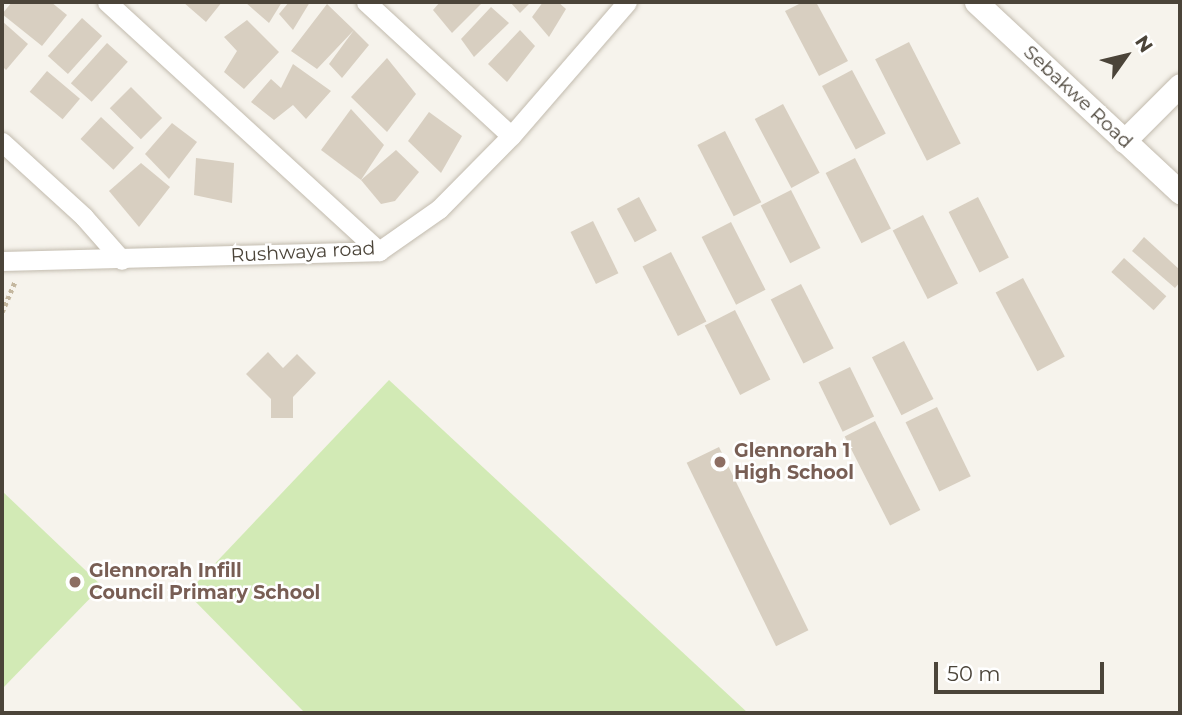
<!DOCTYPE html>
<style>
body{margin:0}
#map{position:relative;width:1182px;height:715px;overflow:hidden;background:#f6f3ec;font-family:Montserrat,sans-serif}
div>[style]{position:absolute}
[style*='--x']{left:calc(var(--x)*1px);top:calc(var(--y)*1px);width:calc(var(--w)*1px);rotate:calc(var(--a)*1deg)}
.green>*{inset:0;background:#d2eab5}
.building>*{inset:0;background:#d8cfc1;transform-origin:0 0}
.path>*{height:4.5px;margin-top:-2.25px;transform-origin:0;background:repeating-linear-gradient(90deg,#c4b79f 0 3.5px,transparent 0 7px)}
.roads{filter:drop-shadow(0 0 2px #c2bbae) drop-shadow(0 0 2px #c2bbae)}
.minor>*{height:19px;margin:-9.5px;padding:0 9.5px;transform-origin:9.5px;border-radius:9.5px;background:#fff}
.tertiary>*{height:23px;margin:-11.5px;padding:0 11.5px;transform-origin:11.5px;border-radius:11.5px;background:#fff}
.dots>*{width:19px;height:19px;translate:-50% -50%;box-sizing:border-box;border:4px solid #fff;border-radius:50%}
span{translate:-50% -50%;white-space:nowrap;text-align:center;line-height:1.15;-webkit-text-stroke:5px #fff;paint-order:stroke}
.street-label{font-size:19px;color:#4b4439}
.education-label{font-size:19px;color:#785e54;font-weight:700}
.left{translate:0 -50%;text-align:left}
.frame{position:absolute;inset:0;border:4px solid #4b4439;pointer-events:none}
.north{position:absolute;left:1091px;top:21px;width:70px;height:70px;-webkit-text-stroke:5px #fff;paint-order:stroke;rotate:56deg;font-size:19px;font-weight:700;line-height:28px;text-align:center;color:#4b4439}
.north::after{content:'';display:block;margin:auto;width:24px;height:32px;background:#4b4439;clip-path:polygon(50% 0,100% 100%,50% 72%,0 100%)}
.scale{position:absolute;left:934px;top:662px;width:170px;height:32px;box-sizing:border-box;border:4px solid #4b4439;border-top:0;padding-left:9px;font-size:21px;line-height:24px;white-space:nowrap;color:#4b4439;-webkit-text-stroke:5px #fff;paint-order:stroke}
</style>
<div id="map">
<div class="green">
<div style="clip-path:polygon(389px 380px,748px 713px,305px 713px,187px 593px)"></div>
<div style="clip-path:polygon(2px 491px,102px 586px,2px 689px)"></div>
</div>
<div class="building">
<div style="clip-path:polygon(12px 2px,51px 2px,67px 15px,42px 46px,2px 14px)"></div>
<div style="clip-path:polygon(183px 2px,222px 2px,206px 22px)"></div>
<div style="clip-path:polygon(245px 2px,282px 2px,269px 23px)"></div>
<div style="clip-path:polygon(289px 2px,310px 2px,293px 30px,279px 14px)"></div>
<div style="clip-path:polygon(440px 2px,483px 2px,452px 33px,433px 10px)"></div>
<div style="clip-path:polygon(510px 2px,531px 2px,520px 13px)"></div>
<div style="clip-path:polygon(543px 2px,558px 2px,566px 9px,549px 37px,532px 17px)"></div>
<div style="clip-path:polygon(803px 2px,816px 2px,848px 61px,819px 76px,785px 11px)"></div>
<div style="clip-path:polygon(327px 4px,354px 30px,369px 45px,342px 78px,329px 64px,354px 30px,317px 69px,291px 51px)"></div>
<div style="clip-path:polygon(491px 7px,509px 23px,474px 57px,461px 39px)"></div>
<div style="left:82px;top:18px;width:27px;height:51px;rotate:42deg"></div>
<div style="clip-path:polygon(247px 20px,279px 52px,244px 89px,224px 72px,237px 51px,224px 37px)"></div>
<div style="clip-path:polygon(2px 21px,28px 44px,6px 70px,2px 66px)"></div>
<div style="clip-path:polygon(520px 30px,535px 46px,507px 82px,488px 64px)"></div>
<div style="left:909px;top:42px;width:114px;height:38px;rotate:63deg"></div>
<div style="left:107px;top:43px;width:28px;height:54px;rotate:42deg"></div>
<div style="clip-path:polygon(387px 58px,416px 94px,387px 132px,351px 97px)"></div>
<div style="clip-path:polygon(293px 64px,331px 91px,306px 119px,293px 105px,274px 120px,251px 102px,271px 79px,281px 88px)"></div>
<div style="left:852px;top:70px;width:72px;height:34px;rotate:62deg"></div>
<div style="left:47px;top:71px;width:43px;height:27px;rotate:40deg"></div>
<div style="left:131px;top:87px;width:44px;height:30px;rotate:45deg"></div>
<div style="left:783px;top:104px;width:78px;height:32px;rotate:62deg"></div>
<div style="clip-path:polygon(351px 109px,384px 145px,361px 180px,321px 150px)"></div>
<div style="clip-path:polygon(429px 112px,462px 136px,441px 173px,408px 141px)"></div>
<div style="left:101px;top:117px;width:45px;height:30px;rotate:43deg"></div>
<div style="clip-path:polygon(172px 123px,197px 142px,169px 179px,145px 154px)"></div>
<div style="left:725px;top:131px;width:80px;height:31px;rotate:63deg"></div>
<div style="clip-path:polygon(396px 150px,419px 172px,395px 201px,381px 204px,361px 180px)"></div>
<div style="clip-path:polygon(196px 158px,234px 163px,232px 203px,194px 195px)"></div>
<div style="left:855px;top:158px;width:79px;height:33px;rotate:63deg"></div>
<div style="clip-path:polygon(141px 163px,170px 187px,139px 227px,109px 191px)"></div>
<div style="left:791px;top:190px;width:65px;height:34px;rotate:63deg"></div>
<div style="left:639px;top:197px;width:38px;height:25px;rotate:62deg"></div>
<div style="left:978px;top:197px;width:68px;height:33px;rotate:63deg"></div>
<div style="left:923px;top:215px;width:77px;height:34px;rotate:63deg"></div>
<div style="left:593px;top:221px;width:58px;height:25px;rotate:64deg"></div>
<div style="left:731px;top:222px;width:76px;height:33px;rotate:63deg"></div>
<div style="clip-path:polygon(1144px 237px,1180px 270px,1180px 282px,1175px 288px,1132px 251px)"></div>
<div style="left:671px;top:252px;width:78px;height:32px;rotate:63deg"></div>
<div style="left:1124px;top:258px;width:57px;height:19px;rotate:42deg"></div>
<div style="left:1023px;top:278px;width:89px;height:31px;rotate:62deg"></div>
<div style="left:801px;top:284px;width:72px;height:34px;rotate:63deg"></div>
<div style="left:735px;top:310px;width:78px;height:34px;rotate:63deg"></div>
<div style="left:904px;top:341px;width:65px;height:36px;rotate:63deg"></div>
<div style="clip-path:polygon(268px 352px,283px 368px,297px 354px,316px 373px,293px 397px,293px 418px,271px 418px,271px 399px,246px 374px)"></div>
<div style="left:850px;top:367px;width:55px;height:35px;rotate:64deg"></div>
<div style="left:937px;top:407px;width:77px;height:35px;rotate:64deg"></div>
<div style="left:875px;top:421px;width:100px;height:34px;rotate:63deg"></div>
<div style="left:719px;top:447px;width:204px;height:36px;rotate:64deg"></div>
</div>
<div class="path">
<div style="--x:2;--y:312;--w:34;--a:-67"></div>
</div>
<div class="roads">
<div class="minor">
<div style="--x:107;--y:2;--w:369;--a:42.5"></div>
<div style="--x:366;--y:2;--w:197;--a:42.7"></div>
<div style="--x:2;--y:142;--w:111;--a:42.4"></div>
<div style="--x:84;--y:217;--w:57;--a:48.5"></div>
<div style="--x:2;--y:261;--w:377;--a:-1.5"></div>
<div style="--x:379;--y:251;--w:73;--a:-35"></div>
<div style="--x:439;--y:209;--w:103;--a:-45.4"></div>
<div style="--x:511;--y:136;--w:177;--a:-49.1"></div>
</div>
<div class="tertiary">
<div style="--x:976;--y:2;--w:279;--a:43"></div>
<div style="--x:1124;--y:141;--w:79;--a:-45"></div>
</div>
</div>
<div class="dots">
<div style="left:720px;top:462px;background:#8d6e63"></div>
<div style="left:75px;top:582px;background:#8d6e63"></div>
</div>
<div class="street-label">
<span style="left:1078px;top:97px;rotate:43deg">Sebakwe Road</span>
<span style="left:303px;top:252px;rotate:-3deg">Rushwaya road</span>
</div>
<div class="education-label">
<span class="left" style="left:734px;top:462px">Glennorah 1<br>High School</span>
<span class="left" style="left:89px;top:582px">Glennorah Infill<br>Council Primary School</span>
</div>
<div class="frame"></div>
<div class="north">N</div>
<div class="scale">50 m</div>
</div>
